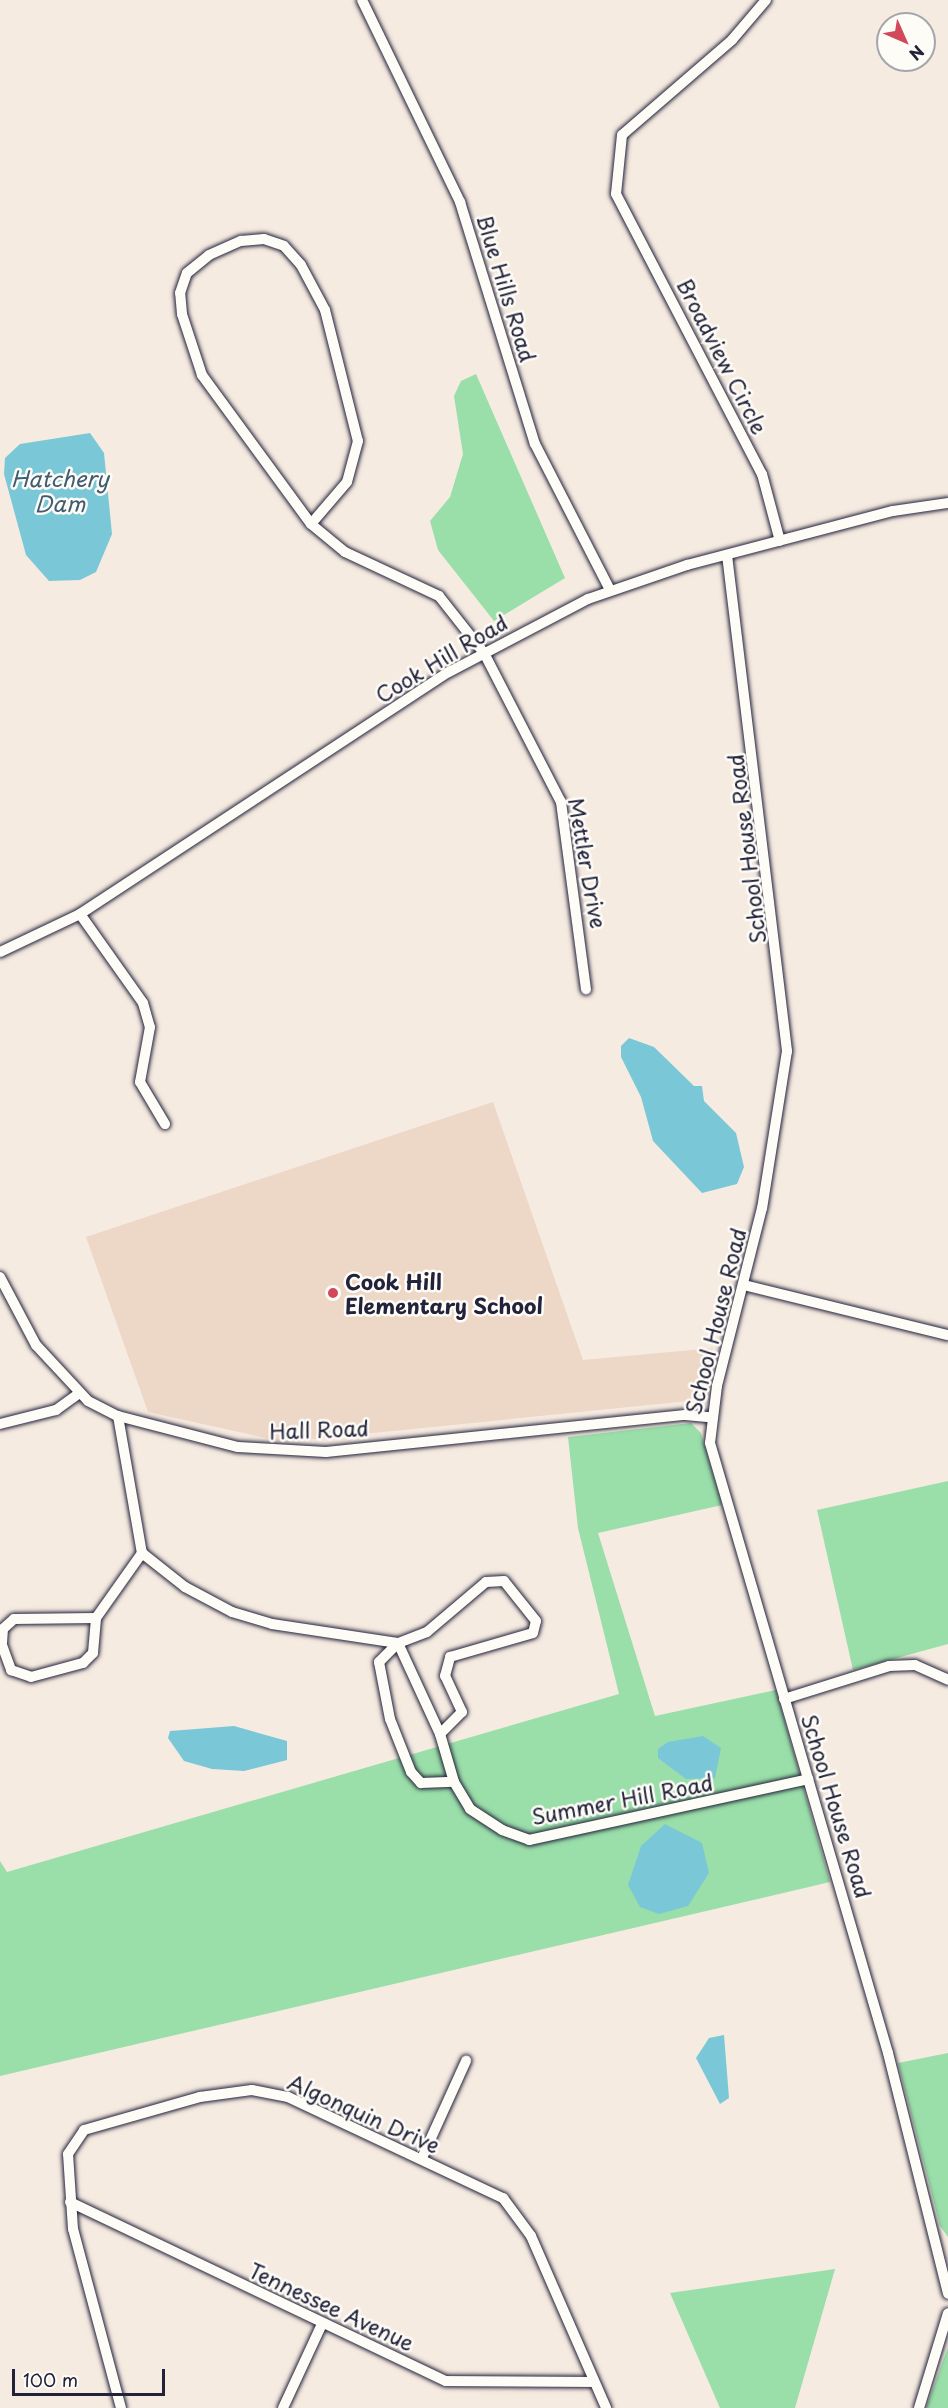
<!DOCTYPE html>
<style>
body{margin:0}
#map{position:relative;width:948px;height:2408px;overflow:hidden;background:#f6ebe1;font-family:"Playpen Sans",sans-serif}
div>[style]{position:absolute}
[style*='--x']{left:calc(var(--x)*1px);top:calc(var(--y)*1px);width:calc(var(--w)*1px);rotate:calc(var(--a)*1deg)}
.built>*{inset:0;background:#edd7c7}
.green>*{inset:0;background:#9adea9}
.water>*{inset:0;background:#7ac8d7}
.roads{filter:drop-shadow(0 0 2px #22223b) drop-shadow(0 0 2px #22223b)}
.minor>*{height:10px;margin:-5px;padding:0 5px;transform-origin:5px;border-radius:5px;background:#fdfcf7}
.dots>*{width:16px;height:16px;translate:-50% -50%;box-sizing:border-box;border:3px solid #fdfcf7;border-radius:50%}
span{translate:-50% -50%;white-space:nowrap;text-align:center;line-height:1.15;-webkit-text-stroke:5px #fdfcf7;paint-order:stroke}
.street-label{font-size:21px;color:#22223b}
.poi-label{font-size:21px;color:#22223b;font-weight:700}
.left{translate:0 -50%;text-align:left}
.water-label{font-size:22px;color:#415c72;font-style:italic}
.north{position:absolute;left:876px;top:12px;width:60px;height:60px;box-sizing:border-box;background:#fdfcf7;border:2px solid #a5a5ac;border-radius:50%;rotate:135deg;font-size:16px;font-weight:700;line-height:24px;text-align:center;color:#22223b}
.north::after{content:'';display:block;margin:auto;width:21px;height:27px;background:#d1495b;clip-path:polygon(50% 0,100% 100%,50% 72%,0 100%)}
.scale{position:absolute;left:12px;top:2369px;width:153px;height:27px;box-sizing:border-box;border:3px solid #22223b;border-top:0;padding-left:8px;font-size:18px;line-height:21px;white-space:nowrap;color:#22223b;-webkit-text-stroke:4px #fdfcf7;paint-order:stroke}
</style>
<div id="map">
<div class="built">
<div style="clip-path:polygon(493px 1102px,583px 1360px,713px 1348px,699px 1400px,284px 1442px,148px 1412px,86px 1237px)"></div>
</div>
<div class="green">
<div style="clip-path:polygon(476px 374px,565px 578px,494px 621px,438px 550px,430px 521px,450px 497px,463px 454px,454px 396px,461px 381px)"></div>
<div style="clip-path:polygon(691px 1423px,701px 1433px,722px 1505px,598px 1533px,655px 1716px,776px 1690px,830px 1882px,0 2076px,0 1861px,7px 1872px,619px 1694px,578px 1528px,568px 1437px)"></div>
<div style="clip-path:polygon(948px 1481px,948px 1644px,853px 1670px,817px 1510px)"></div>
<div style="clip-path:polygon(948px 2053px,948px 2237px,940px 2226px,898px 2063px)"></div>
<div style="clip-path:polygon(835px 2269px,795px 2408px,720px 2408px,670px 2293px)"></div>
<div style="clip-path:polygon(948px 2347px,948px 2408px,926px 2408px,944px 2358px)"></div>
</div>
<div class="water">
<div style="clip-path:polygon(90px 433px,104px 453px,112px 534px,96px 572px,80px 580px,49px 581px,26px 555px,4px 474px,5px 458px,20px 444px)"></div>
<div style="clip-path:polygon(629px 1038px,654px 1047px,694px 1086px,702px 1086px,704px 1101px,736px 1133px,744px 1167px,737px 1184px,702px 1193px,653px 1141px,641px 1097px,621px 1057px,621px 1046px)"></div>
<div style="clip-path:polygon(234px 1726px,287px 1741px,287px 1760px,244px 1771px,212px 1769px,184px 1761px,168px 1738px,170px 1731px)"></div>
<div style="clip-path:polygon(703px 1736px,721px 1748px,715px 1778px,686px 1779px,658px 1758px,658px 1749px,668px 1742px)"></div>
<div style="clip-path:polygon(665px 1824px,702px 1843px,709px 1873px,688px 1906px,659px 1914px,640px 1907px,628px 1885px,641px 1846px)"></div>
<div style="clip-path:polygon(724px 2035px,729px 2098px,720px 2104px,696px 2058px,709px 2038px)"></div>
</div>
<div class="roads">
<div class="minor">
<div style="--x:362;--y:0;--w:225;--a:64.1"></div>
<div style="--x:460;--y:202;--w:253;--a:72.8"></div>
<div style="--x:535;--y:444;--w:164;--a:62.8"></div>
<div style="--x:766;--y:0;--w:52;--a:130.4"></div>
<div style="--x:732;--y:40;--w:145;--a:139.2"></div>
<div style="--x:622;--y:135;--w:59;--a:95.8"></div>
<div style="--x:616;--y:194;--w:316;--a:62.5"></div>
<div style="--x:762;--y:474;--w:69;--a:75"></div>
<div style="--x:264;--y:239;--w:21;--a:19"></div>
<div style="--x:284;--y:246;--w:25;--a:48"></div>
<div style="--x:301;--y:265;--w:51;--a:61.9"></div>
<div style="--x:325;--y:310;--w:135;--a:75.9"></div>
<div style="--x:358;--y:441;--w:42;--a:105"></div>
<div style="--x:347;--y:482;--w:55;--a:130.6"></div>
<div style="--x:311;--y:524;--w:185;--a:-126.2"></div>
<div style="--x:202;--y:375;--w:64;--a:-108.2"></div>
<div style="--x:182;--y:314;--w:21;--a:-95"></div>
<div style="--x:180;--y:293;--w:21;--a:-71"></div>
<div style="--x:187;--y:273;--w:28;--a:-39"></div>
<div style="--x:209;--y:255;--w:35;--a:-24"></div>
<div style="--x:241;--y:241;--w:23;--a:-5"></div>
<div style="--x:311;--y:524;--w:44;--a:39.5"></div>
<div style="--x:345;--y:552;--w:104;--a:25.1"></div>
<div style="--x:439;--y:596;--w:73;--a:51.7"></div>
<div style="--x:484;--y:653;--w:168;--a:62.7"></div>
<div style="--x:561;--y:802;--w:189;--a:82.4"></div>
<div style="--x:727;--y:555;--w:500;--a:83.1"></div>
<div style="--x:787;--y:1051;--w:159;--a:99"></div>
<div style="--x:762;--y:1208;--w:184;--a:104.2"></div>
<div style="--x:717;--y:1386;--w:57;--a:97"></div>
<div style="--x:710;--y:1443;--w:635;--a:73.73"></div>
<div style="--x:888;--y:2053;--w:248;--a:76"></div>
<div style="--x:80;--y:914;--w:109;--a:54.7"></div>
<div style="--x:143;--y:1003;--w:25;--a:74"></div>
<div style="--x:150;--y:1027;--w:56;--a:100.3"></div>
<div style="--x:140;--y:1082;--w:49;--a:59.2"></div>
<div style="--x:0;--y:952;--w:89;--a:-25.4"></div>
<div style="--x:80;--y:914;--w:441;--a:-33.3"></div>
<div style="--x:449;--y:672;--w:157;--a:-27.7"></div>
<div style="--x:588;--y:599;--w:105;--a:-19"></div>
<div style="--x:687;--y:565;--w:213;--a:-14.7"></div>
<div style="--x:893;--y:511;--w:56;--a:-8.3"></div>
<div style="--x:0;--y:1277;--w:77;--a:62.1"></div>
<div style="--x:36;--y:1345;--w:76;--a:47.1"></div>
<div style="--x:88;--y:1401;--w:34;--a:27"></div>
<div style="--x:118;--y:1416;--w:124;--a:14.5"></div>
<div style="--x:238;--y:1447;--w:88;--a:3.3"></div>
<div style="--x:326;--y:1452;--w:361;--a:-5.9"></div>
<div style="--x:685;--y:1415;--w:25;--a:5"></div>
<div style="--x:744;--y:1285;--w:210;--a:13.8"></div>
<div style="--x:118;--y:1416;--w:139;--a:80.1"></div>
<div style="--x:142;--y:1553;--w:55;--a:38.3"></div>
<div style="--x:185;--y:1587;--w:53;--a:28"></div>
<div style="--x:232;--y:1612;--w:42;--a:16.7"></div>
<div style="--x:272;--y:1624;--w:127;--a:8.6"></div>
<div style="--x:398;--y:1643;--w:100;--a:65.2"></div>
<div style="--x:440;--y:1734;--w:50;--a:73.7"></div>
<div style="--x:454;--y:1782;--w:31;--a:59"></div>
<div style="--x:470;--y:1809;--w:38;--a:33"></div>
<div style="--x:502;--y:1830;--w:29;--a:20"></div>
<div style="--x:529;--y:1840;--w:286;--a:-12.3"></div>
<div style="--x:0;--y:1424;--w:58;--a:-14"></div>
<div style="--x:56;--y:1410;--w:27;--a:-36"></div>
<div style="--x:96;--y:1618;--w:82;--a:179.3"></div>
<div style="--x:14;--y:1619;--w:15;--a:138"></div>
<div style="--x:3;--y:1629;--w:16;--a:94"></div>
<div style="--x:2;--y:1645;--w:27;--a:70"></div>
<div style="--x:11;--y:1670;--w:21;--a:19"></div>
<div style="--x:31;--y:1677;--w:54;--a:-15.1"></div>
<div style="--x:83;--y:1663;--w:14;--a:-45"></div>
<div style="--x:93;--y:1653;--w:35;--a:-85"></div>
<div style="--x:96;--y:1618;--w:80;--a:-54.7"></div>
<div style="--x:784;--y:1699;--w:110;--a:-17.4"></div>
<div style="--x:889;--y:1666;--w:26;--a:-2"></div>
<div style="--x:915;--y:1665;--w:36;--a:24"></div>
<div style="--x:440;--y:1734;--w:31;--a:-45"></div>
<div style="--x:462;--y:1712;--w:40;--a:-115"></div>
<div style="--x:445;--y:1676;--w:20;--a:-75"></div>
<div style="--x:450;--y:1657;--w:86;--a:-16.1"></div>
<div style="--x:533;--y:1633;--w:12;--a:-76"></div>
<div style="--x:536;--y:1621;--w:51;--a:-128.7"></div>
<div style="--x:504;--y:1581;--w:18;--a:177"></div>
<div style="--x:486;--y:1582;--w:77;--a:139.7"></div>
<div style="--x:427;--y:1632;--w:31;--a:159"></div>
<div style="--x:398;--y:1643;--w:27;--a:135"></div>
<div style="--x:379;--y:1662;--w:58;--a:79.1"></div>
<div style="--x:390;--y:1719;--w:57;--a:68.4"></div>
<div style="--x:411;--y:1772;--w:15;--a:48"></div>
<div style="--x:421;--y:1783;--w:33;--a:-2"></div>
<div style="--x:422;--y:2158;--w:107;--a:-65.6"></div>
<div style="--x:70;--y:2202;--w:416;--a:25.5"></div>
<div style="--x:446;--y:2381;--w:147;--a:0.4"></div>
<div style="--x:121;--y:2408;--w:185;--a:-105"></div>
<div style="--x:73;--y:2229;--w:75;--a:-93.8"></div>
<div style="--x:68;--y:2154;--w:29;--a:-56"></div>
<div style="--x:84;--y:2130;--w:121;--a:-15.9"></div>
<div style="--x:200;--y:2097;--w:52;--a:-7.7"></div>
<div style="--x:252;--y:2090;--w:37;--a:11"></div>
<div style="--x:288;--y:2097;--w:238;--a:25.2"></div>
<div style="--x:503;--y:2198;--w:47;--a:53.6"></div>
<div style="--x:531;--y:2236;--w:188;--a:66.4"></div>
<div style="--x:283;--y:2408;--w:93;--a:-65.1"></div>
<div style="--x:919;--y:2408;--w:99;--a:-73"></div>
</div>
</div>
<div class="dots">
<div style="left:333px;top:1293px;background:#d1495b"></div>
</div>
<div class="street-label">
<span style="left:507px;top:288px;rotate:73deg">Blue Hills Road</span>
<span style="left:723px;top:356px;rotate:63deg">Broadview Circle</span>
<span style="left:441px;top:658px;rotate:-31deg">Cook Hill Road</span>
<span style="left:746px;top:849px;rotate:-97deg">School House Road</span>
<span style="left:588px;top:863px;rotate:80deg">Mettler Drive</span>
<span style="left:715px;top:1321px;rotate:-76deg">School House Road</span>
<span style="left:319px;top:1429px;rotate:-2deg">Hall Road</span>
<span style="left:622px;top:1799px;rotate:-11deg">Summer Hill Road</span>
<span style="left:837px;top:1806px;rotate:73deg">School House Road</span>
<span style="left:364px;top:2113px;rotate:24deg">Algonquin Drive</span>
<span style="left:332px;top:2306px;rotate:25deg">Tennessee Avenue</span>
</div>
<div class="poi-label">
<span class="left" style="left:345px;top:1293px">Cook Hill<br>Elementary School</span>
</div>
<div class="water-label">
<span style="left:60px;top:490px">Hatchery<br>Dam</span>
</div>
<div class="north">N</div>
<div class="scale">100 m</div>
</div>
